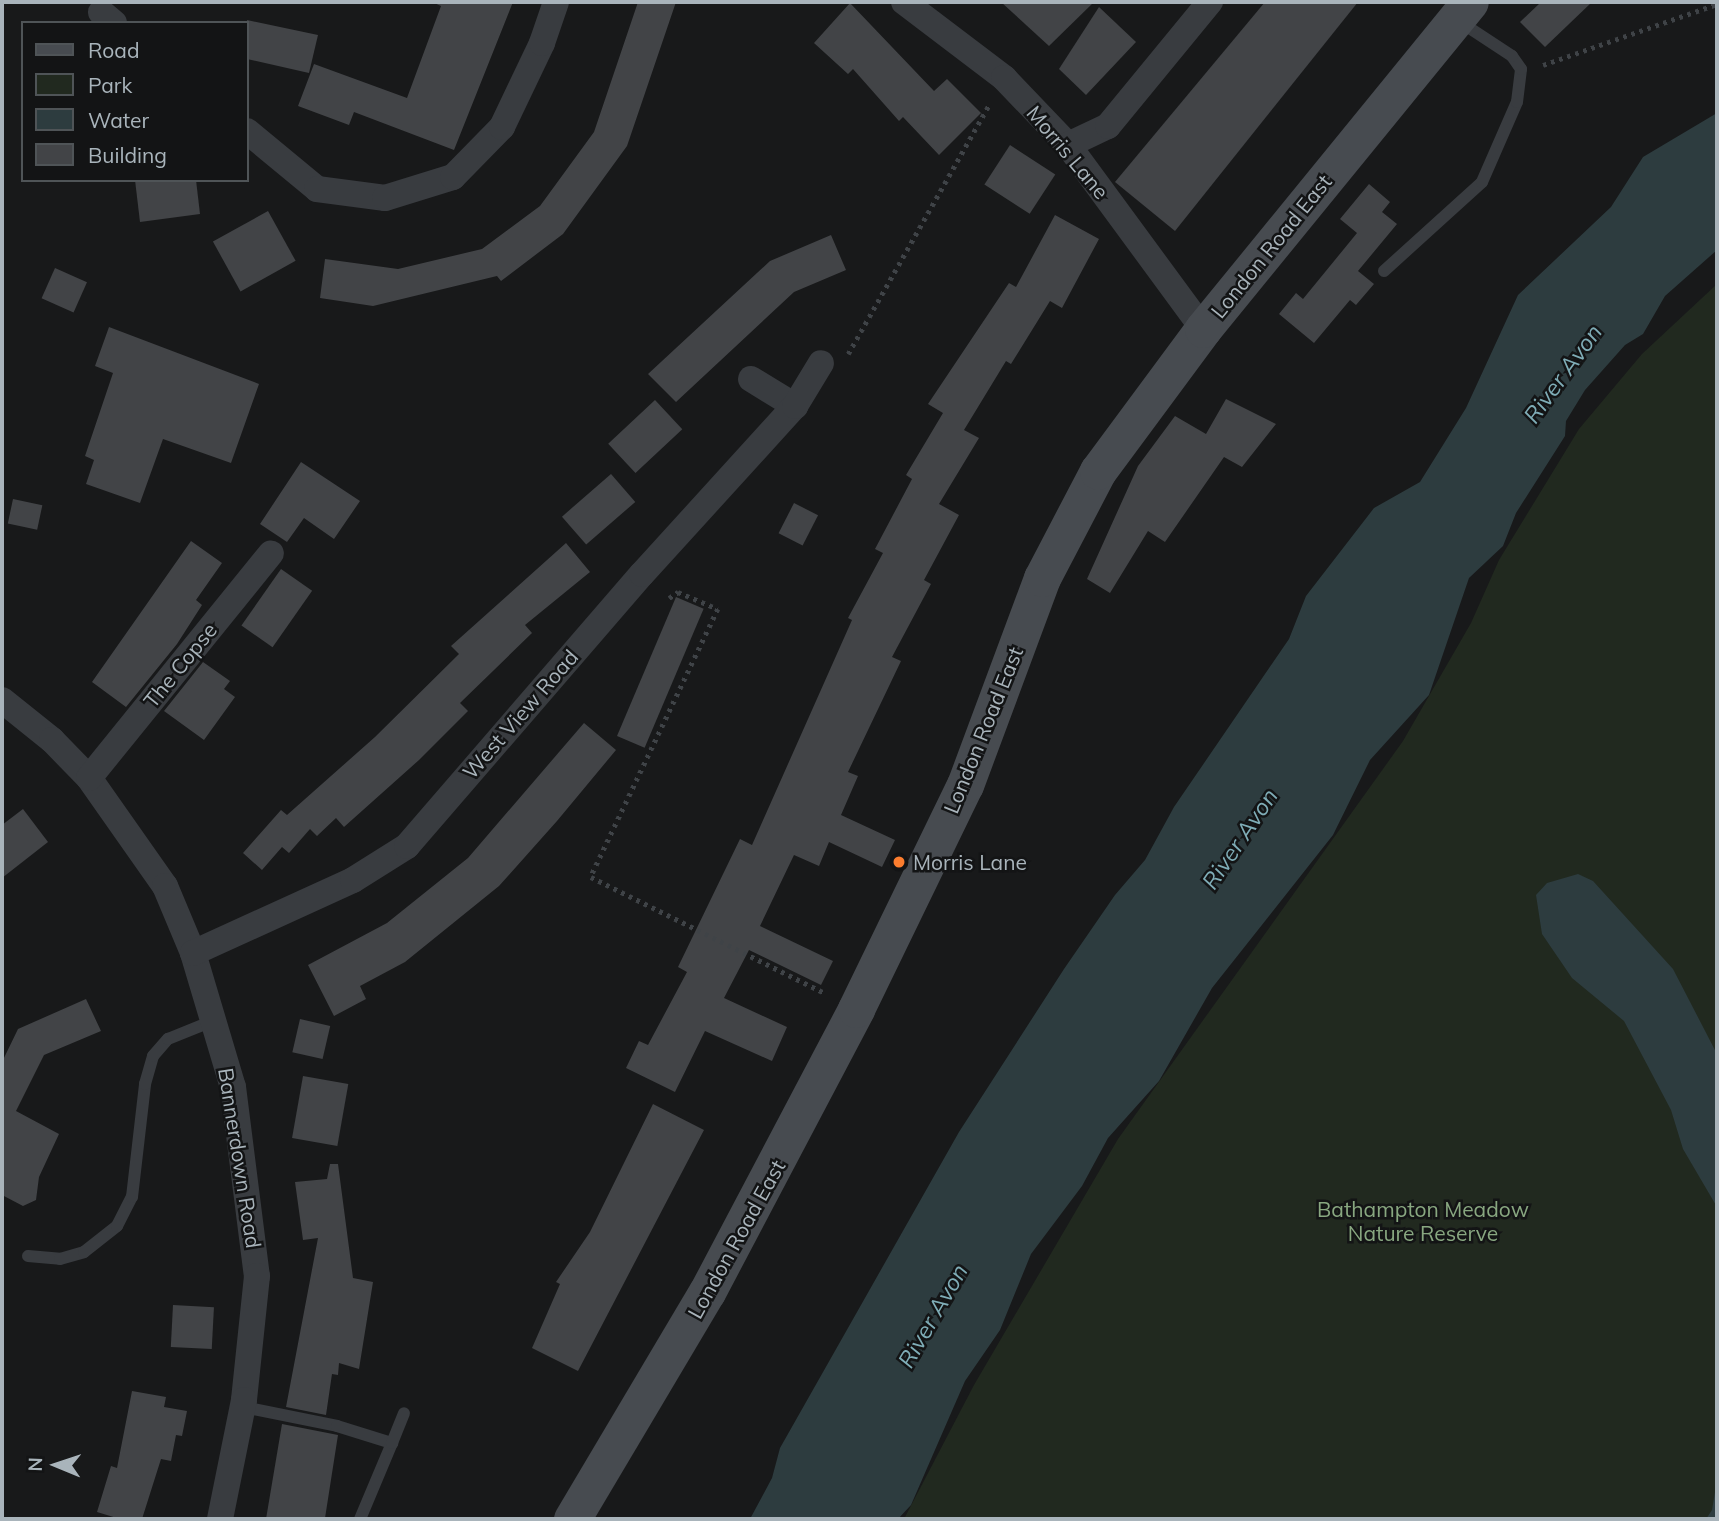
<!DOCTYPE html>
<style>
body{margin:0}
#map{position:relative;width:1719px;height:1521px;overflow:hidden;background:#18191a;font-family:Mulish,sans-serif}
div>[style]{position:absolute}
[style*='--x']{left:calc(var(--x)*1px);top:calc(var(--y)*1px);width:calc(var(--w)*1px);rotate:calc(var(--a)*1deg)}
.green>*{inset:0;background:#21291f}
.water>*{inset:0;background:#2d3c3f}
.building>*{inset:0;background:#424447;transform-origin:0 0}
.path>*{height:4.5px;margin-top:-2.25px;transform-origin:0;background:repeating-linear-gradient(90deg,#3f4347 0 3.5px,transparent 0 8.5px)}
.lane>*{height:12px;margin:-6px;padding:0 6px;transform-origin:6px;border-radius:6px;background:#393c40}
.street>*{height:26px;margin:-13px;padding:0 13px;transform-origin:13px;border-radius:13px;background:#393c40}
.secondary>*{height:37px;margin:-18.5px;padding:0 18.5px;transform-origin:18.5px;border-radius:18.5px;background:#474b50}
.dots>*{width:19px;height:19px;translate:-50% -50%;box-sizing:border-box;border:4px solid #131415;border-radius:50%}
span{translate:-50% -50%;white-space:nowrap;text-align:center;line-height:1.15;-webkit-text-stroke:5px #131415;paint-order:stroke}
.street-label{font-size:21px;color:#a9b4bb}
.poi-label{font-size:21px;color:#a9b4bb}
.left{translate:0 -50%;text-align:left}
.park-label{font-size:21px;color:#88a780}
.water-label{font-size:23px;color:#7fadb7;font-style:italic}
.frame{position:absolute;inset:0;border:4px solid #a9b4bb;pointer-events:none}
.legend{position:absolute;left:21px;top:21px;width:228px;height:161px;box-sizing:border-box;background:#131415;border:2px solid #4f5457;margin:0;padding:9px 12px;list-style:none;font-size:21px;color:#a9b4bb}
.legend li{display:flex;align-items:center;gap:14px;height:35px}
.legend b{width:35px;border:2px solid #4f5457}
.north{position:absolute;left:21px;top:1430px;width:70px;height:70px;-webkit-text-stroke:5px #131415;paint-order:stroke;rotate:272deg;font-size:19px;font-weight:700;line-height:28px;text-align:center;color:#a9b4bb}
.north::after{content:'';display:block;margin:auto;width:24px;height:32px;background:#a9b4bb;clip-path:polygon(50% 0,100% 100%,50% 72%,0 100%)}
</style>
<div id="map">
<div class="green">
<div style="clip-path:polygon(1717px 284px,1717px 1519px,904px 1519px,974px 1385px,1118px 1139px,1403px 741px,1471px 623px,1499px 560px,1579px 429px,1642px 354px)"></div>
</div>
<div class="water">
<div style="clip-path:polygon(1717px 113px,1717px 250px,1665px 296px,1643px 334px,1625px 345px,1585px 390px,1566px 421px,1565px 436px,1516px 513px,1503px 546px,1469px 578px,1429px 695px,1370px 760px,1333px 835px,1212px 988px,1159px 1081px,1108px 1138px,1082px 1186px,1031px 1254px,1000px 1330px,965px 1381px,911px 1505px,898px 1519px,750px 1519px,772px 1478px,780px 1448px,959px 1132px,1064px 969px,1115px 895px,1145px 860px,1174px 807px,1289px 639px,1306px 596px,1374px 508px,1420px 482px,1466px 408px,1518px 295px,1611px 207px,1643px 157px)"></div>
<div style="clip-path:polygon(1578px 874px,1593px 881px,1673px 969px,1717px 1054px,1717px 1207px,1683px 1149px,1671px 1110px,1624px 1021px,1572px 978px,1542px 934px,1536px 895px,1547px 883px)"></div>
<div style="clip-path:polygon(1717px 1480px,1717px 1519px,1706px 1519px,1712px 1510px)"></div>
</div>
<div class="building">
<div style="clip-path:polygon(432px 2px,513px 2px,454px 150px,354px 112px,349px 125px,298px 106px,314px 64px,407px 98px,441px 6px)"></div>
<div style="clip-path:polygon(638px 2px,676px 2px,627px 146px,563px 234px,501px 281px,497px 276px,373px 306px,320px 298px,325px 259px,398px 269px,482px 249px,540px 206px,594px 132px)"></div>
<div style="clip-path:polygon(1001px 2px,1094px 2px,1049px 46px)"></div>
<div style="clip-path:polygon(1265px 2px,1358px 2px,1175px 231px,1115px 182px)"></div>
<div style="clip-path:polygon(1541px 2px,1592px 2px,1545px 47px,1520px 22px)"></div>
<div style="clip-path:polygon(850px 3px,934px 91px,947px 79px,981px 113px,939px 155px,903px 117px,899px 121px,853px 69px,848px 74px,814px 43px)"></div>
<div style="clip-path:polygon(1099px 7px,1136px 42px,1086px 95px,1059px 69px)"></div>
<div style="clip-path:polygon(247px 20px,318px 35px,309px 73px,247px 59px)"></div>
<div style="left:1010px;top:145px;width:54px;height:47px;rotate:33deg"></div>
<div style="clip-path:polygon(135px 180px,196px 180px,200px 214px,140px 222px)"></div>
<div style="clip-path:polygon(1369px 184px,1390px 202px,1382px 212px,1397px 224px,1358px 271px,1374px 284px,1356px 305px,1350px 300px,1314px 343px,1279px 314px,1296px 293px,1303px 299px,1357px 233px,1340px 219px)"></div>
<div style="left:268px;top:211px;width:57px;height:63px;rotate:61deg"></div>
<div style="clip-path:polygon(1055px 215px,1099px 239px,1062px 308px,1050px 301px,1011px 364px,1006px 361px,964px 430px,979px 438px,939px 504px,959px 515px,924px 580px,931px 584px,892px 657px,901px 661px,848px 772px,858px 776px,841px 815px,895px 840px,882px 867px,829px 842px,819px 866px,794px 855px,760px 926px,833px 961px,821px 985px,749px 950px,724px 998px,787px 1027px,772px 1061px,705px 1031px,675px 1092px,626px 1068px,639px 1041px,648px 1045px,687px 972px,678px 967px,740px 839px,752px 845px,852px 620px,848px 618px,883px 553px,875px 549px,912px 479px,906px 475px,943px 413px,928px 404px,1009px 283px,1016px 287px)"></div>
<div style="clip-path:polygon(831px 235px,846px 270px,794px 292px,676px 402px,648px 374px,770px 261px)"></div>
<div style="left:55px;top:268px;width:35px;height:33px;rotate:24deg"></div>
<div style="clip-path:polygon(109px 327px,259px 384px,231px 463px,163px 439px,140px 503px,86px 484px,94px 460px,85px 456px,113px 373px,95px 366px)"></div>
<div style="clip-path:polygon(1226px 399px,1276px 424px,1242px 467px,1224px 457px,1165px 542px,1148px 531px,1110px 593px,1087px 579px,1138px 466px,1175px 416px,1206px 434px)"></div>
<div style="left:655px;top:400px;width:40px;height:64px;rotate:47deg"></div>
<div style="clip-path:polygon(301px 462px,360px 501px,334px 539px,304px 518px,287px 542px,260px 524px)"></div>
<div style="left:611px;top:474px;width:37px;height:65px;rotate:49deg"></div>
<div style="left:13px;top:499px;width:30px;height:25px;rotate:12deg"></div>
<div style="left:794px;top:503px;width:27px;height:34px;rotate:27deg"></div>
<div style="clip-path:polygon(191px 541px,222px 563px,196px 600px,202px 605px,177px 644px,126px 707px,92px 682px)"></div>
<div style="clip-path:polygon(566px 543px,590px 572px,525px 625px,532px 633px,460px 703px,468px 711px,419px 760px,344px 827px,336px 818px,317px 836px,310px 829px,289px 853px,282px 847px,262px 870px,243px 853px,281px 810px,287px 815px,375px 737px,459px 654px,451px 646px)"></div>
<div style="left:281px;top:569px;width:38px;height:69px;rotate:35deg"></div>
<div style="left:676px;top:597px;width:30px;height:151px;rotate:23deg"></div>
<div style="clip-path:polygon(203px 662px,230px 681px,224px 689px,235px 697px,204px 740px,164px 711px)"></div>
<div style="clip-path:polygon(584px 723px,616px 750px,557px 821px,499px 886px,405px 962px,360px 986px,366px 999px,334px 1016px,308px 965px,387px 923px,468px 858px)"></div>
<div style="clip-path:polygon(23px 809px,48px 842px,2px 878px,2px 825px)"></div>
<div style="clip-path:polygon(86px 999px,101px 1031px,44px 1055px,16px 1111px,59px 1134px,39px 1177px,36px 1200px,23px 1206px,2px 1195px,2px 1062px,18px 1029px)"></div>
<div style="left:300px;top:1019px;width:31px;height:34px;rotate:13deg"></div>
<div style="left:303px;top:1076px;width:46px;height:63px;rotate:10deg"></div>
<div style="clip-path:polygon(653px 1104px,704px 1130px,578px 1371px,532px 1348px,560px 1284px,556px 1282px,590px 1232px)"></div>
<div style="clip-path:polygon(330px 1164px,338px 1164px,353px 1278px,373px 1282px,359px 1369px,339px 1363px,338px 1375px,332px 1374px,326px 1415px,286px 1407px,318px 1238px,303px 1240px,295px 1182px,327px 1179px)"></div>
<div style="left:173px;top:1305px;width:41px;height:42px;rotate:3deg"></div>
<div style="clip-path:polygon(132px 1391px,166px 1397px,164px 1407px,187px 1411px,182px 1436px,176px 1435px,171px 1461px,161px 1459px,142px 1519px,120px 1519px,97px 1512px,111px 1466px,117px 1468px)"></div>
<div style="clip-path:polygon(282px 1424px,338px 1435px,325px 1518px,266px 1519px)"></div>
</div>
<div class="path">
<div style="--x:1543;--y:65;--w:184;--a:-19.3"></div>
<div style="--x:848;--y:354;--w:288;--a:-60.5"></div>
<div style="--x:669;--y:598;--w:11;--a:-34"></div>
<div style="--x:678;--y:592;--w:43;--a:23"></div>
<div style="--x:718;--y:609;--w:297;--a:115.4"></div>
<div style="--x:591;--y:877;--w:261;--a:26.4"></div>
</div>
<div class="lane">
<div style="--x:1384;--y:271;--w:132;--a:-42.2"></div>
<div style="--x:1482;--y:182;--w:87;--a:-66.4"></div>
<div style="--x:1517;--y:102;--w:33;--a:-83"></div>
<div style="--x:1521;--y:69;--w:16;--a:-125"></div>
<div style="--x:1512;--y:56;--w:56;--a:-146.6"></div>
<div style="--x:28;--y:1256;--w:32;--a:5"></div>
<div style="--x:60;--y:1259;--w:25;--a:-16"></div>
<div style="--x:84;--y:1252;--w:42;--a:-38.2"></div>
<div style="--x:117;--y:1226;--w:33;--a:-63"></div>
<div style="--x:132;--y:1197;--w:114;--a:-83.4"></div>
<div style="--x:145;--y:1084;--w:29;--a:-74"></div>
<div style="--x:153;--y:1056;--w:23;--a:-49"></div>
<div style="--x:168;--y:1039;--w:51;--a:-22"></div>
<div style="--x:243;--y:1407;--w:96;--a:11.4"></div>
<div style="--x:337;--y:1426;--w:58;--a:17.2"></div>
<div style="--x:392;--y:1443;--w:82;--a:112.8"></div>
<div style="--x:392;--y:1443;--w:32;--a:-68"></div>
</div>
<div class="street">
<div style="--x:904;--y:2;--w:126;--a:37.2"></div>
<div style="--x:1004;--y:78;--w:93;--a:46.3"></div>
<div style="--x:1068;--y:145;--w:228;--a:53.7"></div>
<div style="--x:101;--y:12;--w:17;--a:40"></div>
<div style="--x:247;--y:131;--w:91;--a:39.6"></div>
<div style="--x:317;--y:189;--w:69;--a:7.5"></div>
<div style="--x:385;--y:198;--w:71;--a:-17.2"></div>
<div style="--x:453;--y:177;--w:70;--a:-45.6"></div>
<div style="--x:502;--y:127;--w:93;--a:-64.5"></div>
<div style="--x:542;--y:43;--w:43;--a:-71.1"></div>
<div style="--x:1068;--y:145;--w:44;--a:-25.4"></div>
<div style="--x:1108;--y:126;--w:161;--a:-50.6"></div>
<div style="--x:751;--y:379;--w:52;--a:31.5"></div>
<div style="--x:2;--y:700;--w:64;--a:38.7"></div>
<div style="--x:52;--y:740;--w:53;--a:45.8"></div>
<div style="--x:89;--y:778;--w:132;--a:54.9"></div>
<div style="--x:165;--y:886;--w:73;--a:67.3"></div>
<div style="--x:193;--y:953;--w:140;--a:73.4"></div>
<div style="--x:233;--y:1087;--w:191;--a:82.8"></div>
<div style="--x:257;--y:1276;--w:125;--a:96"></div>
<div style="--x:244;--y:1400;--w:121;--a:101.4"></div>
<div style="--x:89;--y:778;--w:289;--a:-51"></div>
<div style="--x:193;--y:953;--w:176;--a:-24.5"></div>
<div style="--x:353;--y:880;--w:64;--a:-32.2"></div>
<div style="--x:407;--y:846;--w:359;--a:-49.2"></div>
<div style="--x:642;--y:574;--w:227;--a:-47.7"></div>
<div style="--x:795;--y:406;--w:50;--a:-58.8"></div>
</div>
<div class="secondary">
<div style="--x:572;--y:1519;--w:264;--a:-59.3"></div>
<div style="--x:707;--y:1292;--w:320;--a:-62.2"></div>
<div style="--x:856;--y:1009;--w:249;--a:-64.1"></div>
<div style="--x:965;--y:785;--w:221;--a:-69.6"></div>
<div style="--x:1042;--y:578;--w:121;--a:-62.4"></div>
<div style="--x:1098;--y:471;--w:177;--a:-53.5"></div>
<div style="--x:1203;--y:329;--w:422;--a:-50.8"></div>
</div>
<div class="dots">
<div style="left:899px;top:862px;background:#fc7d2e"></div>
</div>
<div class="street-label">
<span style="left:1068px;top:152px;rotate:50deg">Morris Lane</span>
<span style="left:1271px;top:246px;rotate:-51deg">London Road East</span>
<span style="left:180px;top:665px;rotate:-51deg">The Copse</span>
<span style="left:520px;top:714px;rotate:-49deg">West View Road</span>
<span style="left:983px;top:730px;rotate:-68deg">London Road East</span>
<span style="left:240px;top:1158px;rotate:81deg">Bannerdown Road</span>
<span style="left:736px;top:1239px;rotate:-61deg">London Road East</span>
</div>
<div class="poi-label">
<span class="left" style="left:913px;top:862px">Morris Lane</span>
</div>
<div class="park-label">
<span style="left:1423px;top:1221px">Bathampton Meadow<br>Nature Reserve</span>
</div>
<div class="water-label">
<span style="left:1563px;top:374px;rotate:-54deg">River Avon</span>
<span style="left:1240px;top:839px;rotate:-56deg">River Avon</span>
<span style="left:933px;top:1316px;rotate:-60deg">River Avon</span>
</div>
<div class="frame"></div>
<ul class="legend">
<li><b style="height:9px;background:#474b50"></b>Road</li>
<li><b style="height:19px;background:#21291f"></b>Park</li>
<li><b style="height:19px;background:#2d3c3f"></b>Water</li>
<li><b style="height:19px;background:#424447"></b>Building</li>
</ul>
<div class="north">N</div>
</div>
